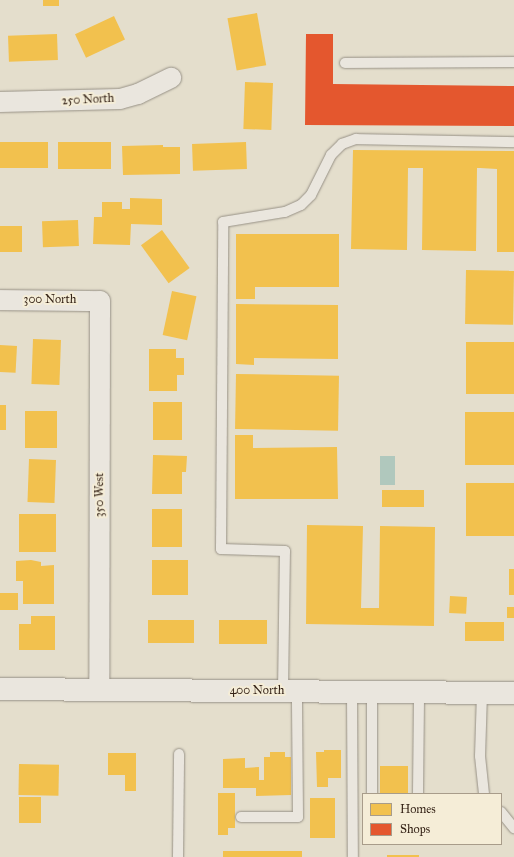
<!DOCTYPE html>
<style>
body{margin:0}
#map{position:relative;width:514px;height:857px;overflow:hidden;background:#e4decc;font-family:"IM FELL Great Primer",serif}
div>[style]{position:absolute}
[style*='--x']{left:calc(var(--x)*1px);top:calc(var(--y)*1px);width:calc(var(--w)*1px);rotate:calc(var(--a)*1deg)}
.water>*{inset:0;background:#b0c8bd;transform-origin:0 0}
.homes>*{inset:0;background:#f2c14e;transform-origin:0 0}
.shops>*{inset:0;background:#e4572e}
.roads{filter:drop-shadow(0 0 1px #979186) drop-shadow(0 0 1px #979186)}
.service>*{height:10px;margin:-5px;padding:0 5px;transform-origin:5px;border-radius:5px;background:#eae6de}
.minor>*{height:20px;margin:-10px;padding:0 10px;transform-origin:10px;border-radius:10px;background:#eae6de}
.secondary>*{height:22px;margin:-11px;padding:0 11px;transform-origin:11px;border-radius:11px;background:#eae6de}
span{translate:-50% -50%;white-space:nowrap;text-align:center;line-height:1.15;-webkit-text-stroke:4px #f5edd7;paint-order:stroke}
.street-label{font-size:12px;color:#342216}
.legend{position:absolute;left:362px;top:793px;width:140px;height:52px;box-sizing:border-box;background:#f5edd7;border:1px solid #a89c8a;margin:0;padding:5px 7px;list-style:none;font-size:12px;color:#342216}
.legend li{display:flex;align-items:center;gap:8px;height:20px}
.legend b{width:20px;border:1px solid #a89c8a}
</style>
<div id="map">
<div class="water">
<div style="left:380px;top:456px;width:15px;height:29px"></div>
</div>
<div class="homes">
<div style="left:43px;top:0;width:16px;height:6px"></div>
<div style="left:257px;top:13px;width:53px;height:30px;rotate:80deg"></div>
<div style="left:114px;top:16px;width:26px;height:43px;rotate:65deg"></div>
<div style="left:57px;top:34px;width:26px;height:49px;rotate:88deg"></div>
<div style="left:245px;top:82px;width:28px;height:47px;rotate:2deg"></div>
<div style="left:48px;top:142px;width:26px;height:48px;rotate:90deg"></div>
<div style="left:111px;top:142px;width:27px;height:53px;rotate:90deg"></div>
<div style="left:246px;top:142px;width:27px;height:54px;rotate:88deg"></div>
<div style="clip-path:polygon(163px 145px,163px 147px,180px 147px,180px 174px,123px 175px,122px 146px)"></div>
<div style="clip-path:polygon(353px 150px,514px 151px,514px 252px,497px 252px,497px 169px,480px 168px,477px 168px,476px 251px,422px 250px,423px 168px,408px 168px,407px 250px,351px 249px)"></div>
<div style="clip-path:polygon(130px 198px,162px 199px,162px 225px,131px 224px,130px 245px,93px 244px,94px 217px,102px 217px,102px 202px,122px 202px,122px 209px,130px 209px)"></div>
<div style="left:78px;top:220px;width:26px;height:36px;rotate:88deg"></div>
<div style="left:0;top:226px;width:22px;height:26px"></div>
<div style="left:162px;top:230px;width:47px;height:26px;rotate:54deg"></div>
<div style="clip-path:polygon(236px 234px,339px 234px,339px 287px,255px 287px,255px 299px,236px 299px)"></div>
<div style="left:466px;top:270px;width:48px;height:54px;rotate:1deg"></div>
<div style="left:172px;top:291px;width:25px;height:45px;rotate:12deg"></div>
<div style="clip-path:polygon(236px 304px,338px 305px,338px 359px,254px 358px,254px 365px,236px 364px)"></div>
<div style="left:33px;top:339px;width:28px;height:45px;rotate:2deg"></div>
<div style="left:466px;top:342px;width:48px;height:52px"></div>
<div style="left:0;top:345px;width:17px;height:27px;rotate:3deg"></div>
<div style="clip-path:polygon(149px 349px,176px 349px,176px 358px,184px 358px,184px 375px,177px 375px,177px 391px,149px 391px)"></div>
<div style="left:236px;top:374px;width:103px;height:55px;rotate:1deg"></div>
<div style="left:153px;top:402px;width:29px;height:38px"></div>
<div style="left:0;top:405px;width:6px;height:25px"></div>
<div style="left:25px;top:411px;width:32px;height:37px"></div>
<div style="left:514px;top:412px;width:53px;height:49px;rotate:90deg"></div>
<div style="clip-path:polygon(235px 435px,253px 435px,253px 448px,337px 447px,338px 499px,235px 499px)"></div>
<div style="clip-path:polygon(153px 455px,187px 456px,186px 472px,182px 472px,182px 494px,152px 494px)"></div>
<div style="left:29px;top:459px;width:27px;height:43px;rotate:2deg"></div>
<div style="left:514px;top:483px;width:53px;height:48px;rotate:90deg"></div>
<div style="left:382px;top:490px;width:42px;height:17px"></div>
<div style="left:152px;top:509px;width:30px;height:38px"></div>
<div style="left:19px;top:514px;width:37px;height:38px"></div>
<div style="clip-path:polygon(307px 525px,363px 526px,361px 608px,379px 608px,380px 526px,435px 527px,434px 626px,306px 624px)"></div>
<div style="clip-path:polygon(31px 560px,41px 562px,41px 566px,54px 565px,54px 604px,23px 604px,23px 581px,16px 581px,16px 561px)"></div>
<div style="left:152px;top:560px;width:36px;height:35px"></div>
<div style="left:509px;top:569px;width:5px;height:26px"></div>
<div style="left:0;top:593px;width:18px;height:17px"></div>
<div style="left:450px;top:596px;width:17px;height:17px;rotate:3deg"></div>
<div style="left:507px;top:607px;width:7px;height:11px"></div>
<div style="clip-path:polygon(31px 616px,55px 616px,55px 650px,19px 650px,19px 624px,31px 624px)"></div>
<div style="left:148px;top:620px;width:46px;height:23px"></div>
<div style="left:219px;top:620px;width:48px;height:24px"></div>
<div style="left:504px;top:622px;width:19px;height:39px;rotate:90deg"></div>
<div style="clip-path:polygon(324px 750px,341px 750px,341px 778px,328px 778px,328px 787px,317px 787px,316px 752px,324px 752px)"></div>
<div style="clip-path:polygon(270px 752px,285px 752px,285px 757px,291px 757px,291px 795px,256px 796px,256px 788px,223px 788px,223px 759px,245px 758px,245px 768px,259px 767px,259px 780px,264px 780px,264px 757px,270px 757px)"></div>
<div style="clip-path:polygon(108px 753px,136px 753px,136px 791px,125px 791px,125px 775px,108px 775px)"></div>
<div style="left:19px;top:764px;width:40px;height:31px;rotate:1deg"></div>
<div style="left:380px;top:766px;width:28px;height:28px"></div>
<div style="clip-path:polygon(218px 793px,235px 793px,235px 828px,228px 828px,228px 835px,218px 835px)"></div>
<div style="left:19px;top:797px;width:22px;height:26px"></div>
<div style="left:310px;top:798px;width:25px;height:40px"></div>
<div style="left:223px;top:851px;width:79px;height:6px"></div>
<div style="left:387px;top:855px;width:32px;height:2px"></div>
</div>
<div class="shops">
<div style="clip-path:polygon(306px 34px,333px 34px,333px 84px,514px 86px,514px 126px,305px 125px)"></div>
</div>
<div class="roads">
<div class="service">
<div style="--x:345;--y:63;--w:169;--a:-0.3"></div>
<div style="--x:283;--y:691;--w:140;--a:-89.2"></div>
<div style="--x:285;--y:551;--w:64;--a:-178.2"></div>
<div style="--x:221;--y:549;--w:327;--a:-89.6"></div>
<div style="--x:223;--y:222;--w:63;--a:-9.2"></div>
<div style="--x:285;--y:212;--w:17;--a:-24"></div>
<div style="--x:301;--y:205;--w:14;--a:-45"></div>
<div style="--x:311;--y:195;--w:45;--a:-63.4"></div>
<div style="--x:331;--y:155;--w:16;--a:-45"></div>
<div style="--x:342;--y:144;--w:15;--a:-20"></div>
<div style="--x:356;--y:139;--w:158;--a:1.1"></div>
<div style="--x:352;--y:692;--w:165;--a:89.7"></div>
<div style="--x:482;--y:693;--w:63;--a:91.8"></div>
<div style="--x:480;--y:756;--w:38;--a:84"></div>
<div style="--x:372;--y:794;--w:102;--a:-90"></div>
<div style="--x:418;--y:794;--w:102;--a:-89.4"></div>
<div style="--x:501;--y:812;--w:21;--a:51"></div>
<div style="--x:241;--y:817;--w:57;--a:0"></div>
<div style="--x:298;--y:817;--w:126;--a:-90.5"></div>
<div style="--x:178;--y:857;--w:103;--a:-89.4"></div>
</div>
<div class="minor">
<div style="--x:0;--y:102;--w:120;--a:-1.4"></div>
<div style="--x:120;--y:99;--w:19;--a:-16"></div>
<div style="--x:138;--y:94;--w:37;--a:-26"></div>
<div style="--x:0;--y:300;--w:100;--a:0.6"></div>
<div style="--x:100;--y:301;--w:389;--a:90.1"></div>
</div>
<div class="secondary">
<div style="--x:0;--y:689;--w:514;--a:0.45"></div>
</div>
</div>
<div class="street-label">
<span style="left:88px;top:100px;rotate:-3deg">250 North</span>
<span style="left:50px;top:300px">300 North</span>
<span style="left:100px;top:495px;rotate:-90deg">350 West</span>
<span style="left:257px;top:691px">400 North</span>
</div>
<ul class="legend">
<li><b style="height:11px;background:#f2c14e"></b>Homes</li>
<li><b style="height:11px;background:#e4572e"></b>Shops</li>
</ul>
</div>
